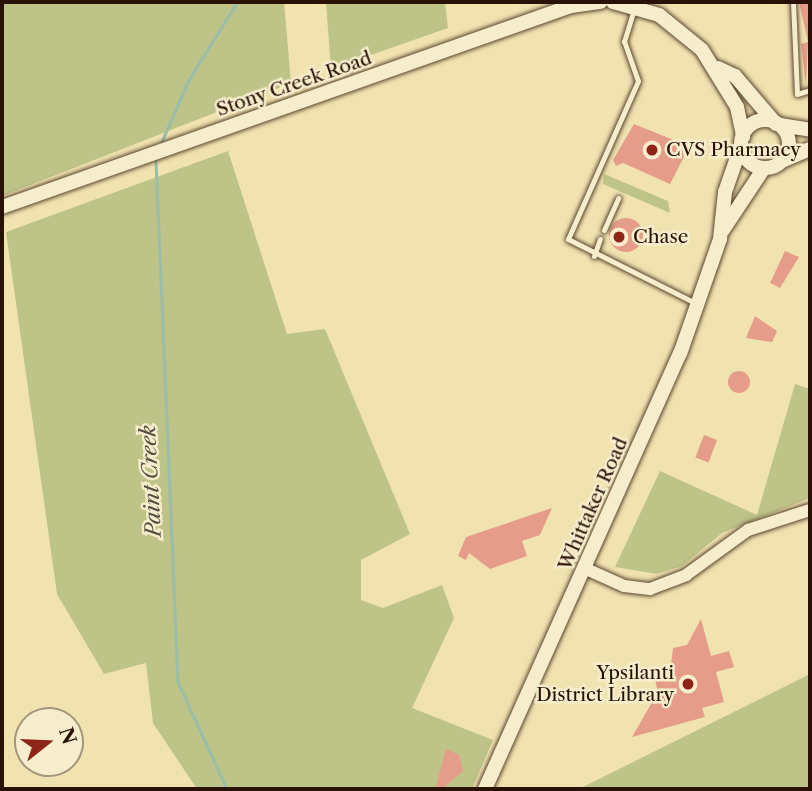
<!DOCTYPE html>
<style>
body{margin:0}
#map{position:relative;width:812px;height:791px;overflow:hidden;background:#f1e3b0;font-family:"Libre Caslon Text",serif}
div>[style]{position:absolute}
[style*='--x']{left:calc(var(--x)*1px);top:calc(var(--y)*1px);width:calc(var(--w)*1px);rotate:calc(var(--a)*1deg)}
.green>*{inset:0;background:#bec388}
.stream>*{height:2.5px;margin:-1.25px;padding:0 1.25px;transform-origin:1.25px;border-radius:1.25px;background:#9bbea9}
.building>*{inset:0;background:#e59c89;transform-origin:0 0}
.round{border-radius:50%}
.roads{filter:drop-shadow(0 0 2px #5b4630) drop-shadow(0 0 2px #5b4630)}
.service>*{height:5px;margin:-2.5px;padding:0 2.5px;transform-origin:2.5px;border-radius:2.5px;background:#f6edcc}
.tertiary>*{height:12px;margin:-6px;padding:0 6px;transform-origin:6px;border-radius:6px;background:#f6edcc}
.secondary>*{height:14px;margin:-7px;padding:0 7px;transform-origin:7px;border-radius:7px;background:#f6edcc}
.secondary>.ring{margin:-7px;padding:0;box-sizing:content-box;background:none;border:14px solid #f6edcc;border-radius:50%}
.dots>*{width:19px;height:19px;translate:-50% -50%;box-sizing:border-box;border:4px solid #f6edcc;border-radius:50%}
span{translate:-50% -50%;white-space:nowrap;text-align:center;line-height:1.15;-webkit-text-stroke:5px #f6edcc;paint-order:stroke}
.street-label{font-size:19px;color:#291106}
.poi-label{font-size:19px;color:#291106}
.left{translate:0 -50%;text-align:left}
.right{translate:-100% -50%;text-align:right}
.water-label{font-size:21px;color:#514e3f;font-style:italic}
.frame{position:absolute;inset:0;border:4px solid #291106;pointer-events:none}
.north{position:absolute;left:14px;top:707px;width:70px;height:70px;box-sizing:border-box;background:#f6edcc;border:2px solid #a4957d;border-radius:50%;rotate:72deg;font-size:19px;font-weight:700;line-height:28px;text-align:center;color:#291106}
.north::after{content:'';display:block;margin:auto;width:24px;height:32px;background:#8f2418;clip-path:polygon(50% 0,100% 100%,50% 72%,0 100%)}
</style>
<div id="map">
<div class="green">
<div style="clip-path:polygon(2px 2px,284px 2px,291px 83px,2px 196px)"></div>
<div style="clip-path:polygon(326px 2px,445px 2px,448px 28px,331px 69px)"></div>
<div style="clip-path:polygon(228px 151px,287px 334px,325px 329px,410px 534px,361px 560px,361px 600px,383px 608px,442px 585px,454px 618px,412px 708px,493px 740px,472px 789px,197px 789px,153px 723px,146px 663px,104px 674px,57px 594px,6px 232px)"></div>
<div style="clip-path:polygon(604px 174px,668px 201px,670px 213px,603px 184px)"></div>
<div style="clip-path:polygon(795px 384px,810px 389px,810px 498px,722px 533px,682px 566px,657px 574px,615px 567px,660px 471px,757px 515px)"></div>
<div style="clip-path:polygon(810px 674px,810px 789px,579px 789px)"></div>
</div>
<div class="stream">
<div style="--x:161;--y:143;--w:68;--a:-66.5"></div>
<div style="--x:188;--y:81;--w:93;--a:-58.2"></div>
<div style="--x:156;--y:161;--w:521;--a:87.58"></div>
<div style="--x:178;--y:682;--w:118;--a:65.4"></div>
</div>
<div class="building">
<div style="clip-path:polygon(799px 2px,810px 2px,806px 86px,801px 44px,808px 42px)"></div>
<div style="clip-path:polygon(634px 124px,681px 143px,684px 157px,670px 184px,623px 163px,616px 166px,613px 160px)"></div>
<div class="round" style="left:609px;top:218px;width:34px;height:34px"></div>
<div style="clip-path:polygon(785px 251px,799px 257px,780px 288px,770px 283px)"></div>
<div style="clip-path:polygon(755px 316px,777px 331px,772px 342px,746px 338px)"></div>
<div class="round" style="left:728px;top:371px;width:22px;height:22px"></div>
<div style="left:704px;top:435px;width:14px;height:24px;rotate:21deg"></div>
<div style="clip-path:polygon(552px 508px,540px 535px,522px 541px,527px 556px,490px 569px,469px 553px,466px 560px,458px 556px,466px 537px)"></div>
<div style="clip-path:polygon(701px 619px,711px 656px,729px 651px,734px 667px,716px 672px,724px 702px,702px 708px,705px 717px,632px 737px,658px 692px,654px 676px,670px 673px,673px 648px,687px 645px)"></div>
<div style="clip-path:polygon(446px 749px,459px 755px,463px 771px,442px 789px,436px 787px)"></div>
</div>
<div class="roads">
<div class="service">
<div style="--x:793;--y:2;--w:92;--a:87.5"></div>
<div style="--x:797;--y:94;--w:14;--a:-17"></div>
<div style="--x:634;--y:9;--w:34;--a:107"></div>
<div style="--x:624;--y:41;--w:42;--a:70.7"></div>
<div style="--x:638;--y:81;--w:173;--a:113.9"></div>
<div style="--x:568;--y:239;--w:142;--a:26.7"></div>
<div style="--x:604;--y:230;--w:35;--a:-66"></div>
<div style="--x:594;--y:256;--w:18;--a:-71"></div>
</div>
<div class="tertiary">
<div style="--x:584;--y:568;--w:44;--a:24.2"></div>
<div style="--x:624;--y:586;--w:26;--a:7"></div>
<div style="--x:650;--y:589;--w:39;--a:-21"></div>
<div style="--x:686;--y:575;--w:77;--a:-36"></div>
<div style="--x:748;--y:530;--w:65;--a:-17.9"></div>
</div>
<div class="secondary">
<div style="--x:613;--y:2;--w:48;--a:15.8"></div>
<div style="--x:659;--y:15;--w:55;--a:39.1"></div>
<div style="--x:702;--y:50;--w:67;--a:58.4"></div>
<div style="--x:737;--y:107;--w:30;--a:78"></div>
<div style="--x:718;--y:68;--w:19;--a:25"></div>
<div style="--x:735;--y:76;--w:63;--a:49.5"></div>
<div class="ring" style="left:741px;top:120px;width:34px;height:34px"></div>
<div style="--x:780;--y:125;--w:30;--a:9"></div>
<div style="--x:784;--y:160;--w:28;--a:-23"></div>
<div style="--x:2;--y:207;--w:603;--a:-19.46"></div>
<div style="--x:571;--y:6;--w:30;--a:-8"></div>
<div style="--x:723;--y:230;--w:74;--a:-56.5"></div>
<div style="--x:485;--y:789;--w:477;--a:-65.9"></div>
<div style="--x:680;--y:354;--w:122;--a:-70.8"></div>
<div style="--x:720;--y:239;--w:47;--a:-83.9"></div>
<div style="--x:725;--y:192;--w:49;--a:-70.8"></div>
</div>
</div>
<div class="dots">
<div style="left:652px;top:150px;background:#8f2418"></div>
<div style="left:619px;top:237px;background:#8f2418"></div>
<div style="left:688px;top:684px;background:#8f2418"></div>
</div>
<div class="street-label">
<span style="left:294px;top:84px;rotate:-19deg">Stony Creek Road</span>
<span style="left:593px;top:504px;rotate:-66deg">Whittaker Road</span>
</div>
<div class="poi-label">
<span class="left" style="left:666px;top:150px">CVS Pharmacy</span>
<span class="left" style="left:633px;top:237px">Chase</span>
<span class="right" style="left:674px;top:684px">Ypsilanti<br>District Library</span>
</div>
<div class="water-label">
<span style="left:151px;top:481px;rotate:-93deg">Paint Creek</span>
</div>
<div class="frame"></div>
<div class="north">N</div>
</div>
